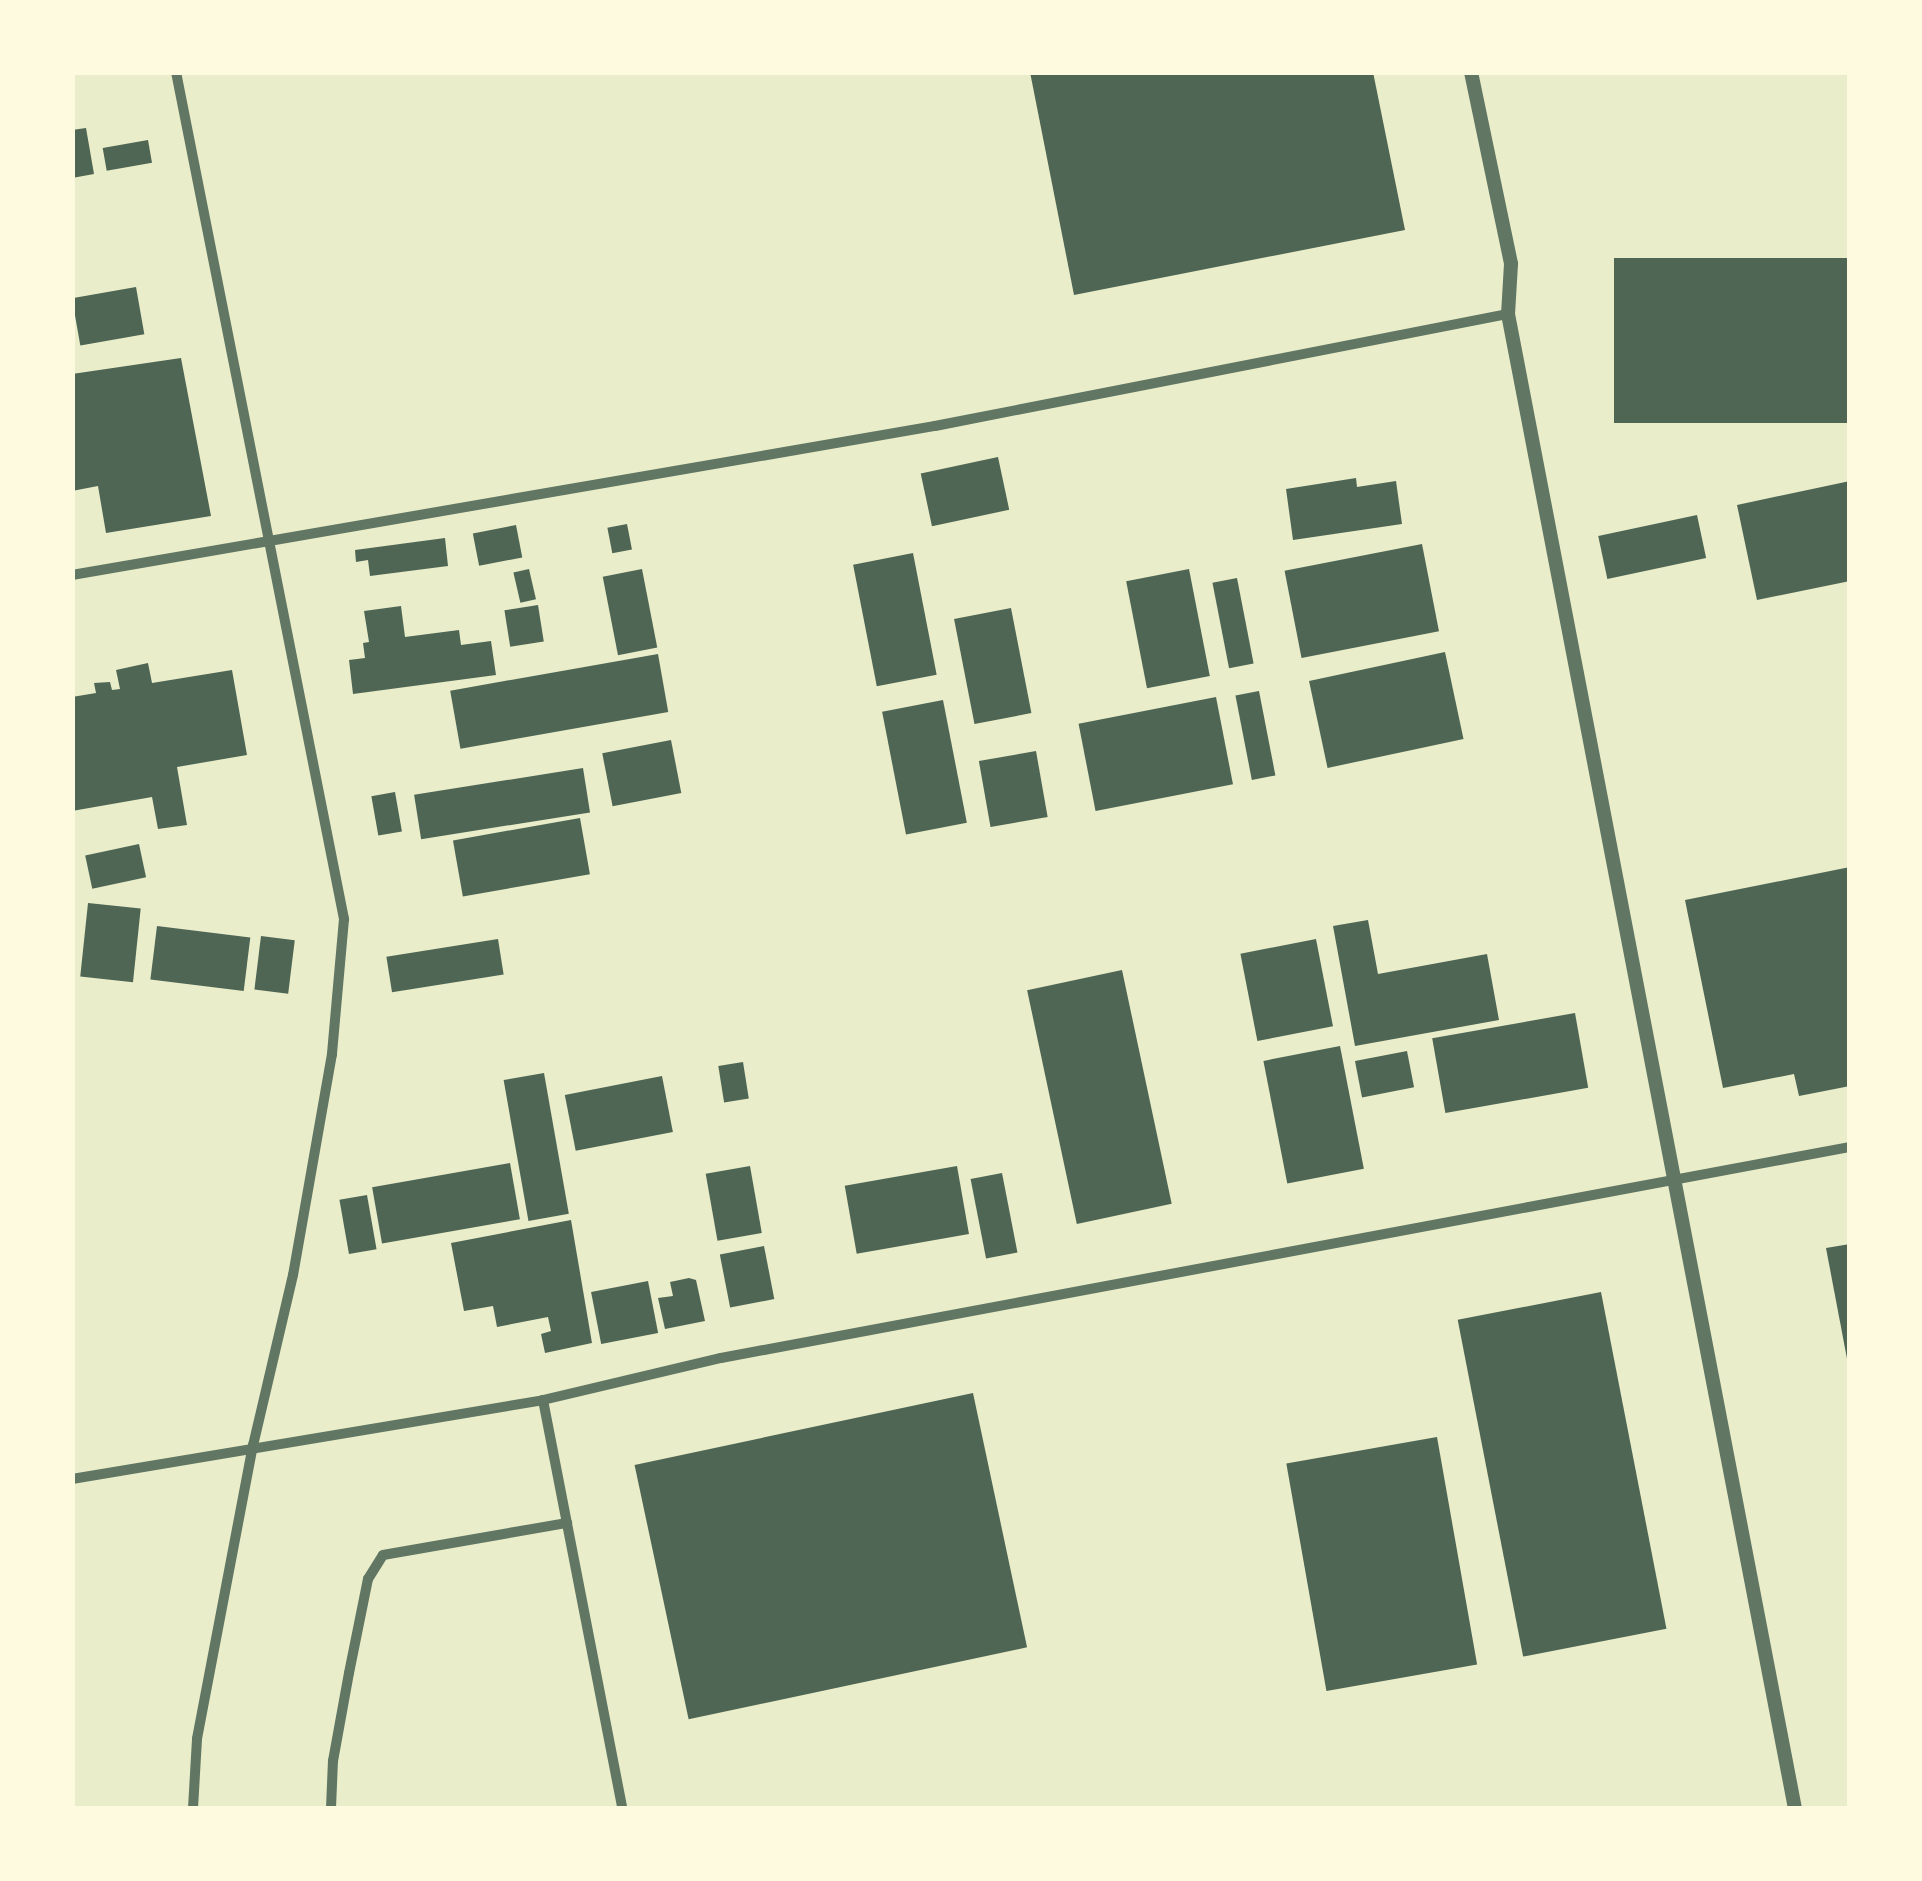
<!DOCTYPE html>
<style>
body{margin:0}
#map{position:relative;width:1922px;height:1881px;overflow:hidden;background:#e9edc9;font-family:Barlow,sans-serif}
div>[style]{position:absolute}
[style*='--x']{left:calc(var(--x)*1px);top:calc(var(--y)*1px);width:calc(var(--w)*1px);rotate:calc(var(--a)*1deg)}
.building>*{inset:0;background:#4f6655;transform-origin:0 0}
.minor>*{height:10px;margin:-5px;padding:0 5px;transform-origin:5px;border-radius:5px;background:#617663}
.tertiary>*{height:14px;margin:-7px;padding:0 7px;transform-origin:7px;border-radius:7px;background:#617663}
span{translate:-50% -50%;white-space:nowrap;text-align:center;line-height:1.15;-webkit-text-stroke:10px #fefae0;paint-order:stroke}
.frame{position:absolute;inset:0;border:75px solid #fefae0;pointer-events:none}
</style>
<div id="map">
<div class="building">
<div style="clip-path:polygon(1030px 72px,1373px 72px,1405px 230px,1074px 295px)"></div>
<div style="clip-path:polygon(86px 128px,94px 174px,72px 178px,72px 130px)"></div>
<div style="left:148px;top:140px;width:23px;height:46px;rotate:80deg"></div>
<div style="left:1850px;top:258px;width:165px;height:236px;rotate:90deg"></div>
<div style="left:136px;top:287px;width:48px;height:65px;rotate:80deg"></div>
<div style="clip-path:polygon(181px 358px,211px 516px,106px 533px,98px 486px,72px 491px,72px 374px)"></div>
<div style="left:998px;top:457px;width:54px;height:79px;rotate:78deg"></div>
<div style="clip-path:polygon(1356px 478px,1357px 487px,1396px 481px,1402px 524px,1293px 540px,1286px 489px)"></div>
<div style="clip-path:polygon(1850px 481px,1850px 581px,1757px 600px,1737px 505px)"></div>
<div style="left:1697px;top:515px;width:44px;height:101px;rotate:78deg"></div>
<div style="left:627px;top:524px;width:26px;height:20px;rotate:79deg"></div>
<div style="left:516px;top:525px;width:33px;height:44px;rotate:79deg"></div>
<div style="clip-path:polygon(445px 538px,448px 566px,370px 576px,368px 560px,356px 562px,355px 550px)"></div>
<div style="left:1422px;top:544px;width:89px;height:140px;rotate:79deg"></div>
<div style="left:913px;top:553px;width:124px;height:61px;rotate:79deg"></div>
<div style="left:529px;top:569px;width:31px;height:16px;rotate:77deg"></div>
<div style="left:642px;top:569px;width:80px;height:40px;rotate:79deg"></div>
<div style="left:1189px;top:569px;width:109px;height:64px;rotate:79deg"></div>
<div style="left:1237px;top:578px;width:87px;height:25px;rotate:79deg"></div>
<div style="left:538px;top:605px;width:37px;height:34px;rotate:81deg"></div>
<div style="clip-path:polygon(401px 606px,405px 637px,459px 630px,461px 645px,491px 641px,496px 675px,353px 694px,349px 660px,365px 658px,363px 643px,369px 642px,364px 611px)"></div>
<div style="left:1011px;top:608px;width:107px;height:58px;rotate:79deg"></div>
<div style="left:1445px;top:652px;width:89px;height:139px;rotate:78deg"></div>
<div style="left:658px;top:654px;width:59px;height:211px;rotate:80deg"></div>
<div style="clip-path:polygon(148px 663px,152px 683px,232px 670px,247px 755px,177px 767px,187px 825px,158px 829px,152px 797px,72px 811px,72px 697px,96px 693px,94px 683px,110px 682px,112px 690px,120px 689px,116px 670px)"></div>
<div style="left:1259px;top:691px;width:86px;height:24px;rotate:79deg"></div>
<div style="left:1216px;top:697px;width:89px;height:140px;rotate:79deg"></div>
<div style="left:943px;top:700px;width:125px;height:62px;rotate:79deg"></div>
<div style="left:671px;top:740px;width:54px;height:70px;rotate:79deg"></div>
<div style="left:1036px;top:751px;width:67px;height:58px;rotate:80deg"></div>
<div style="left:583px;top:768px;width:45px;height:171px;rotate:81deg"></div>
<div style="left:395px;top:792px;width:40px;height:24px;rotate:80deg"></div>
<div style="left:580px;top:818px;width:57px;height:129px;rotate:80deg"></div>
<div style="left:139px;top:844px;width:34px;height:55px;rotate:78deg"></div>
<div style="clip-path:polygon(1850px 867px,1850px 1086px,1799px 1096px,1794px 1074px,1723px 1088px,1685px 900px)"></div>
<div style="left:88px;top:903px;width:53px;height:74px;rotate:6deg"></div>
<div style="clip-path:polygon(1368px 920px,1378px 974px,1487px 954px,1499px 1020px,1355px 1046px,1333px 926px)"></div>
<div style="left:157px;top:926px;width:94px;height:54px;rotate:7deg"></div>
<div style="left:261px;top:936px;width:34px;height:54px;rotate:7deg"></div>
<div style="left:498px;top:939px;width:36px;height:113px;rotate:81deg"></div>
<div style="left:1316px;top:939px;width:89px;height:77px;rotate:79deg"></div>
<div style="left:1122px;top:970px;width:239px;height:97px;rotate:78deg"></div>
<div style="left:1575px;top:1013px;width:76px;height:145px;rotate:80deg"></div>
<div style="left:1340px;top:1046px;width:125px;height:78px;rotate:79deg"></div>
<div style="left:1407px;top:1051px;width:37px;height:53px;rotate:79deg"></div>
<div style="left:743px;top:1062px;width:37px;height:25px;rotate:81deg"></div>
<div style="left:544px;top:1073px;width:143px;height:41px;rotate:80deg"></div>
<div style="left:662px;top:1076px;width:57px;height:99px;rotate:79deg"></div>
<div style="left:510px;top:1163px;width:57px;height:140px;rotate:80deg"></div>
<div style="left:750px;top:1166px;width:68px;height:45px;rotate:80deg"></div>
<div style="left:957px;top:1166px;width:69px;height:114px;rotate:80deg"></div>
<div style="left:1002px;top:1173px;width:81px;height:32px;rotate:79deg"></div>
<div style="left:367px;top:1195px;width:55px;height:28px;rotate:80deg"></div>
<div style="clip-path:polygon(571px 1220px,592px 1343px,545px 1353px,541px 1334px,551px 1331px,548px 1317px,497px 1327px,493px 1306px,464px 1311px,451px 1243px)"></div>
<div style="clip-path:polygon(1850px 1244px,1850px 1364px,1848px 1364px,1826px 1248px)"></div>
<div style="left:764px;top:1246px;width:54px;height:45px;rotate:79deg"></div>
<div style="clip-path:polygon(689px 1278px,696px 1280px,705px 1321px,665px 1329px,658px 1298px,673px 1296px,670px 1282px)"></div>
<div style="left:648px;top:1281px;width:53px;height:58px;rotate:79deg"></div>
<div style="left:1601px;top:1292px;width:343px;height:146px;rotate:79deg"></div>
<div style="left:973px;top:1393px;width:260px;height:346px;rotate:78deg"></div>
<div style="left:1437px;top:1437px;width:231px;height:153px;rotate:80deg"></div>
</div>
<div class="minor">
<div style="--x:176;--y:72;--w:864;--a:78.78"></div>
<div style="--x:344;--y:919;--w:136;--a:95.1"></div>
<div style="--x:332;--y:1054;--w:224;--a:100"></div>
<div style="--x:293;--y:1275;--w:175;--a:103.2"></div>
<div style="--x:253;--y:1445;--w:299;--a:100.8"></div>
<div style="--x:197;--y:1739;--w:69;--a:93.3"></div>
<div style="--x:72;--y:575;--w:876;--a:-9.8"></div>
<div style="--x:935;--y:426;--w:584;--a:-11.06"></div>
<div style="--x:543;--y:1400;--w:416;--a:79"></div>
<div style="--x:72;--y:1479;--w:478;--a:-9.5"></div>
<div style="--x:543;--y:1400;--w:183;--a:-13.3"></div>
<div style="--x:721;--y:1358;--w:1149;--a:-10.59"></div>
<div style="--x:331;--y:1808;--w:47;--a:-87.6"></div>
<div style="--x:333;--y:1761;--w:89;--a:-79.7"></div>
<div style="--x:349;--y:1673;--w:96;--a:-78.6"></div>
<div style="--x:368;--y:1579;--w:28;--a:-58"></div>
<div style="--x:383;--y:1555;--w:187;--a:-9.9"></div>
</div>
<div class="tertiary">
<div style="--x:1471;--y:72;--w:196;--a:78.2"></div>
<div style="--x:1511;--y:264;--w:50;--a:93.4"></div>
<div style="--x:1508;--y:314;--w:1521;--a:79.13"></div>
</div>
<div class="frame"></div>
</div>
